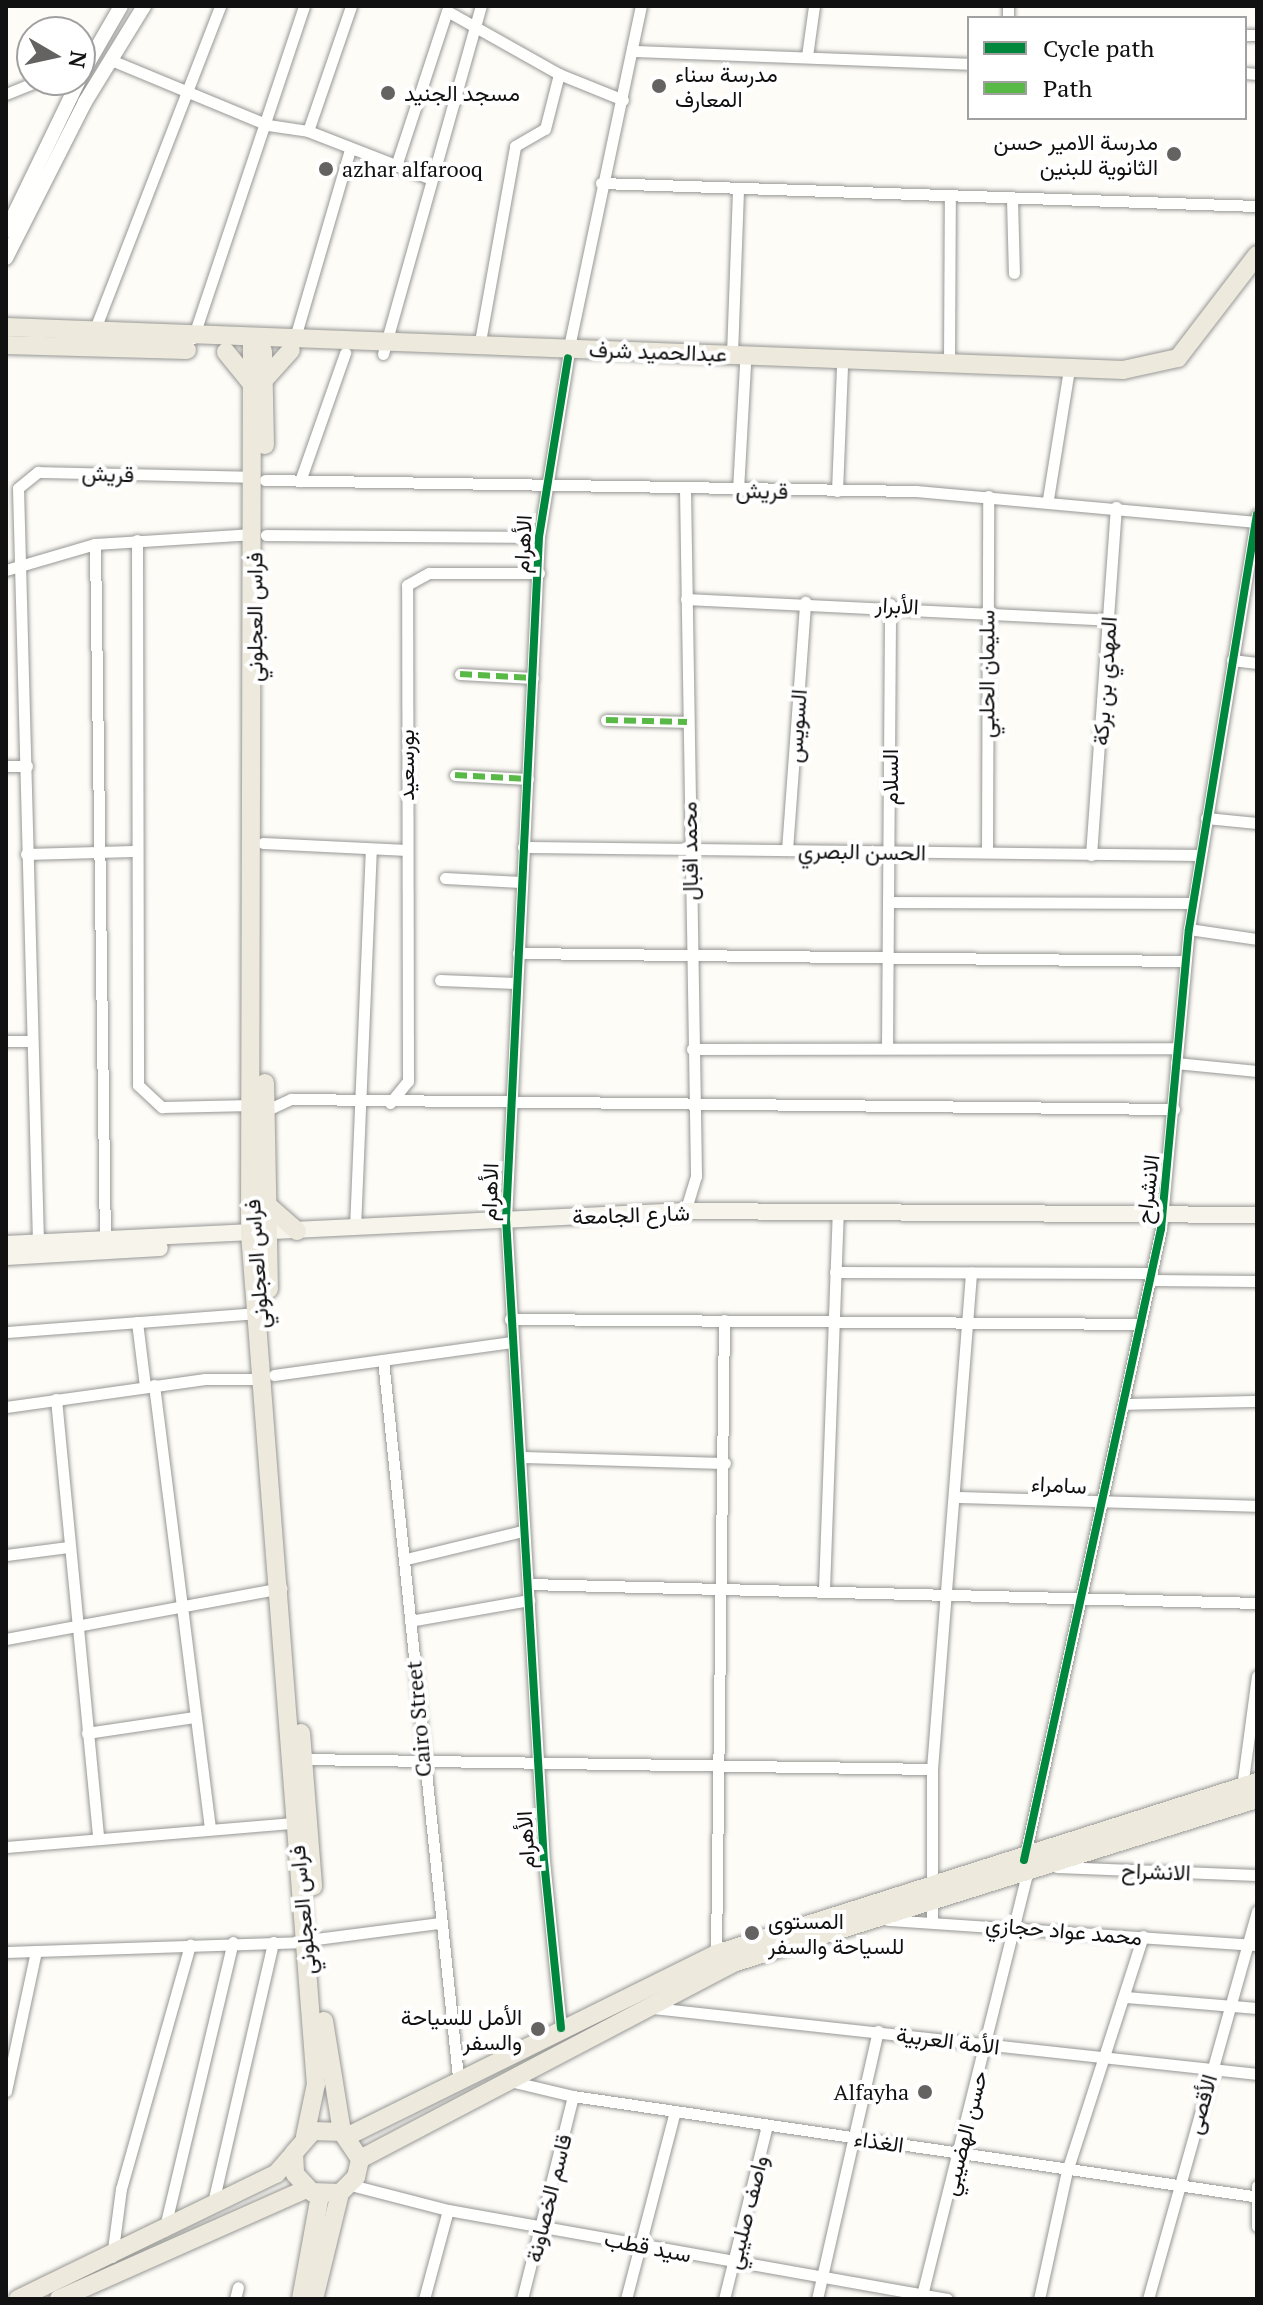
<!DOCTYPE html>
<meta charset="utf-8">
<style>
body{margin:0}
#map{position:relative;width:1263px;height:2305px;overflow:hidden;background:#fdfcf7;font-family:"PT Serif",Vazirmatn,serif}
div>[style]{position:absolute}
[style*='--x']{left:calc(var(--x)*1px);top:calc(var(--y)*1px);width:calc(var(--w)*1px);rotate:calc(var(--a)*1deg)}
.roads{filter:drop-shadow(0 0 2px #979795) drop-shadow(0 0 2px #979795)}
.minor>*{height:11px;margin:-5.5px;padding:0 5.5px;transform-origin:5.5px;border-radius:5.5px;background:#fffffe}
.tertiary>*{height:14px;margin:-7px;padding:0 7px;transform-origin:7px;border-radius:7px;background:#fffffe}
.secondary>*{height:16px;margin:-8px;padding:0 8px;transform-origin:8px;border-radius:8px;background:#f6f4eb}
.primary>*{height:18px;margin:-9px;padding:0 9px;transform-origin:9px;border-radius:9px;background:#ede9dc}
.quiet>*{height:6px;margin-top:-3px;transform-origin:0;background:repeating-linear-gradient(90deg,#58b947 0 12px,transparent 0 18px)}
.cycleway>*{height:8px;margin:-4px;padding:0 4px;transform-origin:4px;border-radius:4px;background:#00873e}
.dots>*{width:22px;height:22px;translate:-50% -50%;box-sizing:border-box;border:4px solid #fff;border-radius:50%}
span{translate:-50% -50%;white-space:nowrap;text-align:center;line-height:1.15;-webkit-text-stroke:8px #fff;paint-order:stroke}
.poi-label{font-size:22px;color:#111}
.left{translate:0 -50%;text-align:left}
.right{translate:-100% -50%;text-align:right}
.street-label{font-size:22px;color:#111}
.frame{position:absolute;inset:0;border:8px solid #111;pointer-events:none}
.legend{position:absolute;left:967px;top:16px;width:280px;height:104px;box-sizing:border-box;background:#fff;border:2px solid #a0a0a0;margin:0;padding:10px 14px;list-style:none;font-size:24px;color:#111}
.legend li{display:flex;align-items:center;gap:16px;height:40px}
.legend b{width:40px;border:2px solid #a0a0a0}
.north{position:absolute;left:16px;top:16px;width:80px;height:80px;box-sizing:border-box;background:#fff;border:2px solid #a0a0a0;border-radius:50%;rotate:99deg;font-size:22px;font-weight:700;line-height:32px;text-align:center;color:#111}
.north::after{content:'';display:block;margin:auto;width:28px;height:36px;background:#646362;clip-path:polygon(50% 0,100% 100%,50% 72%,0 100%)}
</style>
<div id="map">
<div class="roads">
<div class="minor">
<div style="--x:1008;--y:18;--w:12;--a:-90"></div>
<div style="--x:1245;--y:35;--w:12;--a:0"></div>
<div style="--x:634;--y:51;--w:335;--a:2.2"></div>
<div style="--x:807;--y:56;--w:50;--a:-82"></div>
<div style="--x:80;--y:57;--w:13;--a:-32"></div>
<div style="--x:111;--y:60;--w:170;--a:22.5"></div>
<div style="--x:268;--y:125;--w:40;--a:8.5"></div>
<div style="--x:308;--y:131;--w:130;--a:21.2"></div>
<div style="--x:1245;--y:73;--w:12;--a:5"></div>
<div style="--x:6;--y:94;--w:37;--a:-22"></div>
<div style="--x:308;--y:131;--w:132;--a:-71"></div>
<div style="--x:396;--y:166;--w:163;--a:-71.8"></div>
<div style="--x:447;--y:11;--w:129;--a:29.4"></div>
<div style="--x:559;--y:74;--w:69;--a:22.1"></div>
<div style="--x:601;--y:183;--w:656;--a:2.01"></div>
<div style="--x:1012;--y:199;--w:74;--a:88.5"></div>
<div style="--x:93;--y:334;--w:352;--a:-68.8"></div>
<div style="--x:193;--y:338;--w:350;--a:-71.5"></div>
<div style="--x:294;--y:341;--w:199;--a:-73.7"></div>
<div style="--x:479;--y:347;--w:204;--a:-79.8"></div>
<div style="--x:515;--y:146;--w:34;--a:-30"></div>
<div style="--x:545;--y:129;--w:57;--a:-75.7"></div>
<div style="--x:569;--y:347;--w:349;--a:-78.1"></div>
<div style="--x:383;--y:354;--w:362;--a:-74.3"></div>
<div style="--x:732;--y:354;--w:166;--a:-87.9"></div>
<div style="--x:949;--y:362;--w:164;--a:-89.7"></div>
<div style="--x:265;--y:480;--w:651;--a:0.97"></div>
<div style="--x:916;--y:491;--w:342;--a:5.2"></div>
<div style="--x:300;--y:481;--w:136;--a:-70.6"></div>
<div style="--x:685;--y:489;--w:687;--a:89.08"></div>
<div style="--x:696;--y:1176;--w:37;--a:107"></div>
<div style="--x:738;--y:490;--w:126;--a:-86.8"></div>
<div style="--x:837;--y:491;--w:123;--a:-87.7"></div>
<div style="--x:1048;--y:499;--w:125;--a:-80.8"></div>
<div style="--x:266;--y:535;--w:273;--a:0.4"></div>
<div style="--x:137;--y:540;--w:545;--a:89.89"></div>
<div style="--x:138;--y:1085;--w:33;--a:43"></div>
<div style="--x:162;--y:1107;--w:90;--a:-1.3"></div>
<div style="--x:95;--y:544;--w:695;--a:89.18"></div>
<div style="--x:6;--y:570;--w:93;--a:-16.3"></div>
<div style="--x:95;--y:544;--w:159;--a:-3.6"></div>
<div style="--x:686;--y:599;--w:423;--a:2.8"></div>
<div style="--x:1232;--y:660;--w:25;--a:7"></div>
<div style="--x:460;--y:674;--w:73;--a:3.1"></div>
<div style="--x:606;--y:720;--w:81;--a:1.4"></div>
<div style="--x:6;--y:766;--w:21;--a:0"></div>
<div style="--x:455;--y:775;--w:73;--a:3.1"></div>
<div style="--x:1206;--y:818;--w:51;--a:5.6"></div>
<div style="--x:263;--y:843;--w:144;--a:2.8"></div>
<div style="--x:523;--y:847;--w:678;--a:0.68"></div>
<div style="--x:787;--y:850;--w:249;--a:-85.8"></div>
<div style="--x:987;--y:852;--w:356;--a:-89.8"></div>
<div style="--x:26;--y:854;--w:107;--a:-1.6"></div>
<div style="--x:1091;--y:855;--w:349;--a:-85.9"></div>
<div style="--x:445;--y:878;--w:76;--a:3"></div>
<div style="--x:889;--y:902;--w:304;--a:0.2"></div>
<div style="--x:1189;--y:929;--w:69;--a:8.4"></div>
<div style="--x:518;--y:953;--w:667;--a:0.69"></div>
<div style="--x:440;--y:980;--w:76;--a:2.3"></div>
<div style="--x:6;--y:1041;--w:25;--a:0"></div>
<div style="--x:887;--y:1047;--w:443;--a:-89.6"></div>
<div style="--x:692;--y:1049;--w:485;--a:-0.1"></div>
<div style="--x:1176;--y:1063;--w:81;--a:5.6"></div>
<div style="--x:390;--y:1103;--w:28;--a:-51"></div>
<div style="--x:408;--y:1081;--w:496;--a:-90.1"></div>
<div style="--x:407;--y:585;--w:25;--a:-29"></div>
<div style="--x:429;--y:573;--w:110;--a:0"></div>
<div style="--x:265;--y:1111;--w:29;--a:-25"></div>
<div style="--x:291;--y:1099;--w:883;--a:0.65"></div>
<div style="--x:355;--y:1228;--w:378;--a:-87.6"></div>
<div style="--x:38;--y:1242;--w:754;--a:-91.52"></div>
<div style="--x:18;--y:488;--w:26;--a:-39"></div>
<div style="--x:38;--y:472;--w:216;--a:1.3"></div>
<div style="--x:835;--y:1272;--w:317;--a:0.2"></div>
<div style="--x:1150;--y:1280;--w:107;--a:0.5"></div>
<div style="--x:510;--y:1319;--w:631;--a:0.45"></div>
<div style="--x:137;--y:1322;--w:64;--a:82.9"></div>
<div style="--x:6;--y:1332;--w:254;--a:-4.3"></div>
<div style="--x:383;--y:1360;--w:721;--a:84.03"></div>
<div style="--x:274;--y:1375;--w:240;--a:-7.9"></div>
<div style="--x:154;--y:1385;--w:446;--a:82.8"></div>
<div style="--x:56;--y:1399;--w:441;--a:84.5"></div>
<div style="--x:1123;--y:1404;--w:134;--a:-1.3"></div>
<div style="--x:6;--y:1407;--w:201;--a:-8"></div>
<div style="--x:205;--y:1379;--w:58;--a:0"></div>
<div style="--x:521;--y:1457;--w:204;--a:1.7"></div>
<div style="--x:956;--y:1497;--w:301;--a:1.7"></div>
<div style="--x:6;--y:1555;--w:63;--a:-7.4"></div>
<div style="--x:406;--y:1559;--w:120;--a:-13.5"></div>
<div style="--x:528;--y:1584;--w:729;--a:1.49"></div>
<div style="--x:824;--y:1589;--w:378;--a:-87.9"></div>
<div style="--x:410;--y:1621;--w:121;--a:-10"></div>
<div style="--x:6;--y:1639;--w:280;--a:-10.5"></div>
<div style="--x:87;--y:1733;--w:108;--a:-8.5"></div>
<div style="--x:303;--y:1759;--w:629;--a:0.91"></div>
<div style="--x:1242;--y:1787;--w:112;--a:-82.3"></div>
<div style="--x:6;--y:1847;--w:289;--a:-4.8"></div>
<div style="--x:1024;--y:1860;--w:646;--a:-77.75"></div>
<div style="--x:1161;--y:1229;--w:301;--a:-84.7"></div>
<div style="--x:1189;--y:929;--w:420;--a:-80.7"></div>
<div style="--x:1057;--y:1867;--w:200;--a:2.3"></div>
<div style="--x:888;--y:1920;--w:370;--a:3.9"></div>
<div style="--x:932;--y:1920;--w:151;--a:-90"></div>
<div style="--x:932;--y:1769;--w:498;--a:-85.5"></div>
<div style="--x:316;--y:1939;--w:125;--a:-7.4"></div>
<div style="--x:6;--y:1952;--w:300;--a:-1.9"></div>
<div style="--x:716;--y:1954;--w:634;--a:-89.28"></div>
<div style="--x:1126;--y:1997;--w:131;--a:4.8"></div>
<div style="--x:653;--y:2008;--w:608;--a:6.24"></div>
<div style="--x:561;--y:2028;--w:167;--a:-95.8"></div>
<div style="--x:544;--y:1862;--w:644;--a:-93.38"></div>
<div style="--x:506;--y:1219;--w:683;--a:-87.23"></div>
<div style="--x:539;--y:537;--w:181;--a:-80.8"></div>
<div style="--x:510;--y:2081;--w:65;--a:13.4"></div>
<div style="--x:573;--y:2096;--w:687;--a:8.37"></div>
<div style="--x:6;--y:2091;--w:143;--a:-77.9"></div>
<div style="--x:351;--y:2185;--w:100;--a:14.5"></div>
<div style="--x:448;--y:2210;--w:507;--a:10.11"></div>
<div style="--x:1257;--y:2186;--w:40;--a:90"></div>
<div style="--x:212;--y:2207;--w:272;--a:-77"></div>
<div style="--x:164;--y:2231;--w:297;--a:-76.6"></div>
<div style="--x:112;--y:2257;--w:69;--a:-82.5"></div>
<div style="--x:121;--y:2189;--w:254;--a:-74.2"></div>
<div style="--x:235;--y:2299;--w:12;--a:-76"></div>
<div style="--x:424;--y:2299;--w:92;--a:-74.9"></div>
<div style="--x:522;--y:2299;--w:209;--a:-75.9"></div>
<div style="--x:626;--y:2299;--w:194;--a:-75.4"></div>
<div style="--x:724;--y:2299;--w:179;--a:-76.1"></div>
<div style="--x:817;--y:2299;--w:275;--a:-77.2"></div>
<div style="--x:921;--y:2299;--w:439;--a:-76"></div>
<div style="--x:1039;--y:2299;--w:131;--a:-77.7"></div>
<div style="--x:1067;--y:2171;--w:247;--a:-72.1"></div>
<div style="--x:1148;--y:2299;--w:403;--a:-74.3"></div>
</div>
<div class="tertiary">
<div style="--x:80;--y:77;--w:82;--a:-60"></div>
<div style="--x:6;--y:231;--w:168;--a:-64.2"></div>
<div style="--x:6;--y:258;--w:175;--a:-63.1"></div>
<div style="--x:85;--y:102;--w:113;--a:-58.4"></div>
</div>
<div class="secondary">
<div style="--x:6;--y:1244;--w:680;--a:-2.78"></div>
<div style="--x:685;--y:1211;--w:572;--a:0.4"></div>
<div style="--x:6;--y:1257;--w:154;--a:-3.3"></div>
</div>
<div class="primary">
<div style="--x:6;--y:327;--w:1118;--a:2.2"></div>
<div style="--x:1123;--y:370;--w:56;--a:-12.3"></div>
<div style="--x:1178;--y:358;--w:130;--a:-52.5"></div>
<div style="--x:252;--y:341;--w:892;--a:90.13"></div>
<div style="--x:250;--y:1233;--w:854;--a:85.57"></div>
<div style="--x:316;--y:2084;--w:53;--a:101.9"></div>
<div style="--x:6;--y:345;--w:181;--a:1.6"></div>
<div style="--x:263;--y:351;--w:94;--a:88.8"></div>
<div style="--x:226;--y:352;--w:40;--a:51"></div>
<div style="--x:264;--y:380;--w:40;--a:-48"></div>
<div style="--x:265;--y:1083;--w:206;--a:88.9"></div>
<div style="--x:264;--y:1202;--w:44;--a:41.3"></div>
<div style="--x:301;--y:1733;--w:154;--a:85.5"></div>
<div style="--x:324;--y:2021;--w:112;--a:80.8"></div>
<div style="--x:348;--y:2136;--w:411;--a:-26.3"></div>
<div style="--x:716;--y:1954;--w:568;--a:-17.64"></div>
<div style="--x:360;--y:2159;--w:424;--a:-27.7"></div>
<div style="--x:736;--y:1962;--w:546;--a:-17.37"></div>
<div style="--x:18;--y:2299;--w:287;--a:-25.9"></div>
<div style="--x:276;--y:2174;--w:28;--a:-49"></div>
<div style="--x:59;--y:2299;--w:270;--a:-24"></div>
<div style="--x:301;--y:2299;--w:106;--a:-79.6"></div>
<div style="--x:314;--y:2299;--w:109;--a:-76.2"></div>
<div style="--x:340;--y:2193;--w:23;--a:-45"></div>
<div style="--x:356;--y:2177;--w:18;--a:-77"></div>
<div style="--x:360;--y:2159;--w:32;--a:-124"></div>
<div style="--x:342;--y:2132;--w:29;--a:-178"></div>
<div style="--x:313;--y:2131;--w:29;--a:131"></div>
<div style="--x:294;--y:2153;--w:21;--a:87"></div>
<div style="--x:295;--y:2174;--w:25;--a:47"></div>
<div style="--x:312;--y:2192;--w:28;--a:2"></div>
</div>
</div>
<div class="quiet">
<div style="--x:460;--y:674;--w:73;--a:3.1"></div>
<div style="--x:606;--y:720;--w:81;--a:1.4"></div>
<div style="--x:455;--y:775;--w:73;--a:3.1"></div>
</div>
<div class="cycleway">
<div style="--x:1024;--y:1860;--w:646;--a:-77.75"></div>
<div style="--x:1161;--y:1229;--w:301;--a:-84.7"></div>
<div style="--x:1189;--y:929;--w:420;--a:-80.7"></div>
<div style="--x:561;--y:2028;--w:167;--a:-95.8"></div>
<div style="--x:544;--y:1862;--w:644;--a:-93.38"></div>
<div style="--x:506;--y:1219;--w:683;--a:-87.23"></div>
<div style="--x:539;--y:537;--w:181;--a:-80.8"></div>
</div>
<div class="dots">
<div style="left:659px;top:86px;background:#646362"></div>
<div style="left:388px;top:93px;background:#646362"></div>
<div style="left:1174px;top:154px;background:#646362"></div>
<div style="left:326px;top:169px;background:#646362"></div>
<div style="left:752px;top:1933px;background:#646362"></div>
<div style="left:538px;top:2029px;background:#646362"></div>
<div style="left:925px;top:2092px;background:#646362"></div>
</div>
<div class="poi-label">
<span class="left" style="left:675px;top:86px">مدرسة سناء<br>المعارف</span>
<span class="left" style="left:404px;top:93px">مسجد الجنيد</span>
<span class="right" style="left:1158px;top:154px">مدرسة الامير حسن<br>الثانوية للبنين</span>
<span class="left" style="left:342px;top:169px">azhar alfarooq</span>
<span class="left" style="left:768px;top:1933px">المستوى<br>للسياحة والسفر</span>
<span class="right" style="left:522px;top:2029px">الأمل للسياحة<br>والسفر</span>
<span class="right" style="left:909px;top:2092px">Alfayha</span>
</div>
<div class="street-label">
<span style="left:658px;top:351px;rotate:2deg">عبدالحميد شرف</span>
<span style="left:108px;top:473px;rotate:2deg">قريش</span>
<span style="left:762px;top:490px;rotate:1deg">قريش</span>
<span style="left:522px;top:544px;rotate:-87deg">الأهرام</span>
<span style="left:897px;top:605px;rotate:3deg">الأبرار</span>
<span style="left:254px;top:617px;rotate:-90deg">فراس العجلوني</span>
<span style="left:986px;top:674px;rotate:-90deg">سليمان الحلبي</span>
<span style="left:1104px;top:681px;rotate:-86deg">المهدي بن بركة</span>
<span style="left:796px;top:726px;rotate:-86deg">السويس</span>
<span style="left:406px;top:765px;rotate:-90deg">بورسعيد</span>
<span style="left:890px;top:777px;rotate:-90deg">السلام</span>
<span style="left:689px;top:851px;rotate:-91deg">محمد اقبال</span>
<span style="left:862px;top:851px;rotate:1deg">الحسن البصري</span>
<span style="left:1147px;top:1189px;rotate:-83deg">الانشراح</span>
<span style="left:489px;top:1192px;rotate:-88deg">الأهرام</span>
<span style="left:631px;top:1214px;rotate:-2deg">شارع الجامعة</span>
<span style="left:256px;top:1264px;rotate:-94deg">فراس العجلوني</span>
<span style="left:1059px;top:1484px;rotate:3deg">سامراء</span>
<span style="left:418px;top:1719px;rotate:-95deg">Cairo Street</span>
<span style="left:525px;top:1840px;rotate:-93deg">الأهرام</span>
<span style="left:1156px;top:1871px;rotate:2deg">الانشراح</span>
<span style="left:302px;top:1910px;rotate:-95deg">فراس العجلوني</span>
<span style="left:1064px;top:1930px;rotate:5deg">محمد عواد حجازي</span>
<span style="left:948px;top:2040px;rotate:7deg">الأمة العربية</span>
<span style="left:1201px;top:2104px;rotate:-74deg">الأقصى</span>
<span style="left:964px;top:2133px;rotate:-76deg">حسن الهضيبي</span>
<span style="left:879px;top:2141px;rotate:8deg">الغذاء</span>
<span style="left:548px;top:2198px;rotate:-76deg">قاسم الخصاونة</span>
<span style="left:746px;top:2212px;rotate:-76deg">واصف صليبي</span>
<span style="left:648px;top:2246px;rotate:11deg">سيد قطب</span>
</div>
<div class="frame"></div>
<ul class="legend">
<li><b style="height:10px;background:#00873e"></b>Cycle path</li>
<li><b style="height:10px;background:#58b947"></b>Path</li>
</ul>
<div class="north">N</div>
</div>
